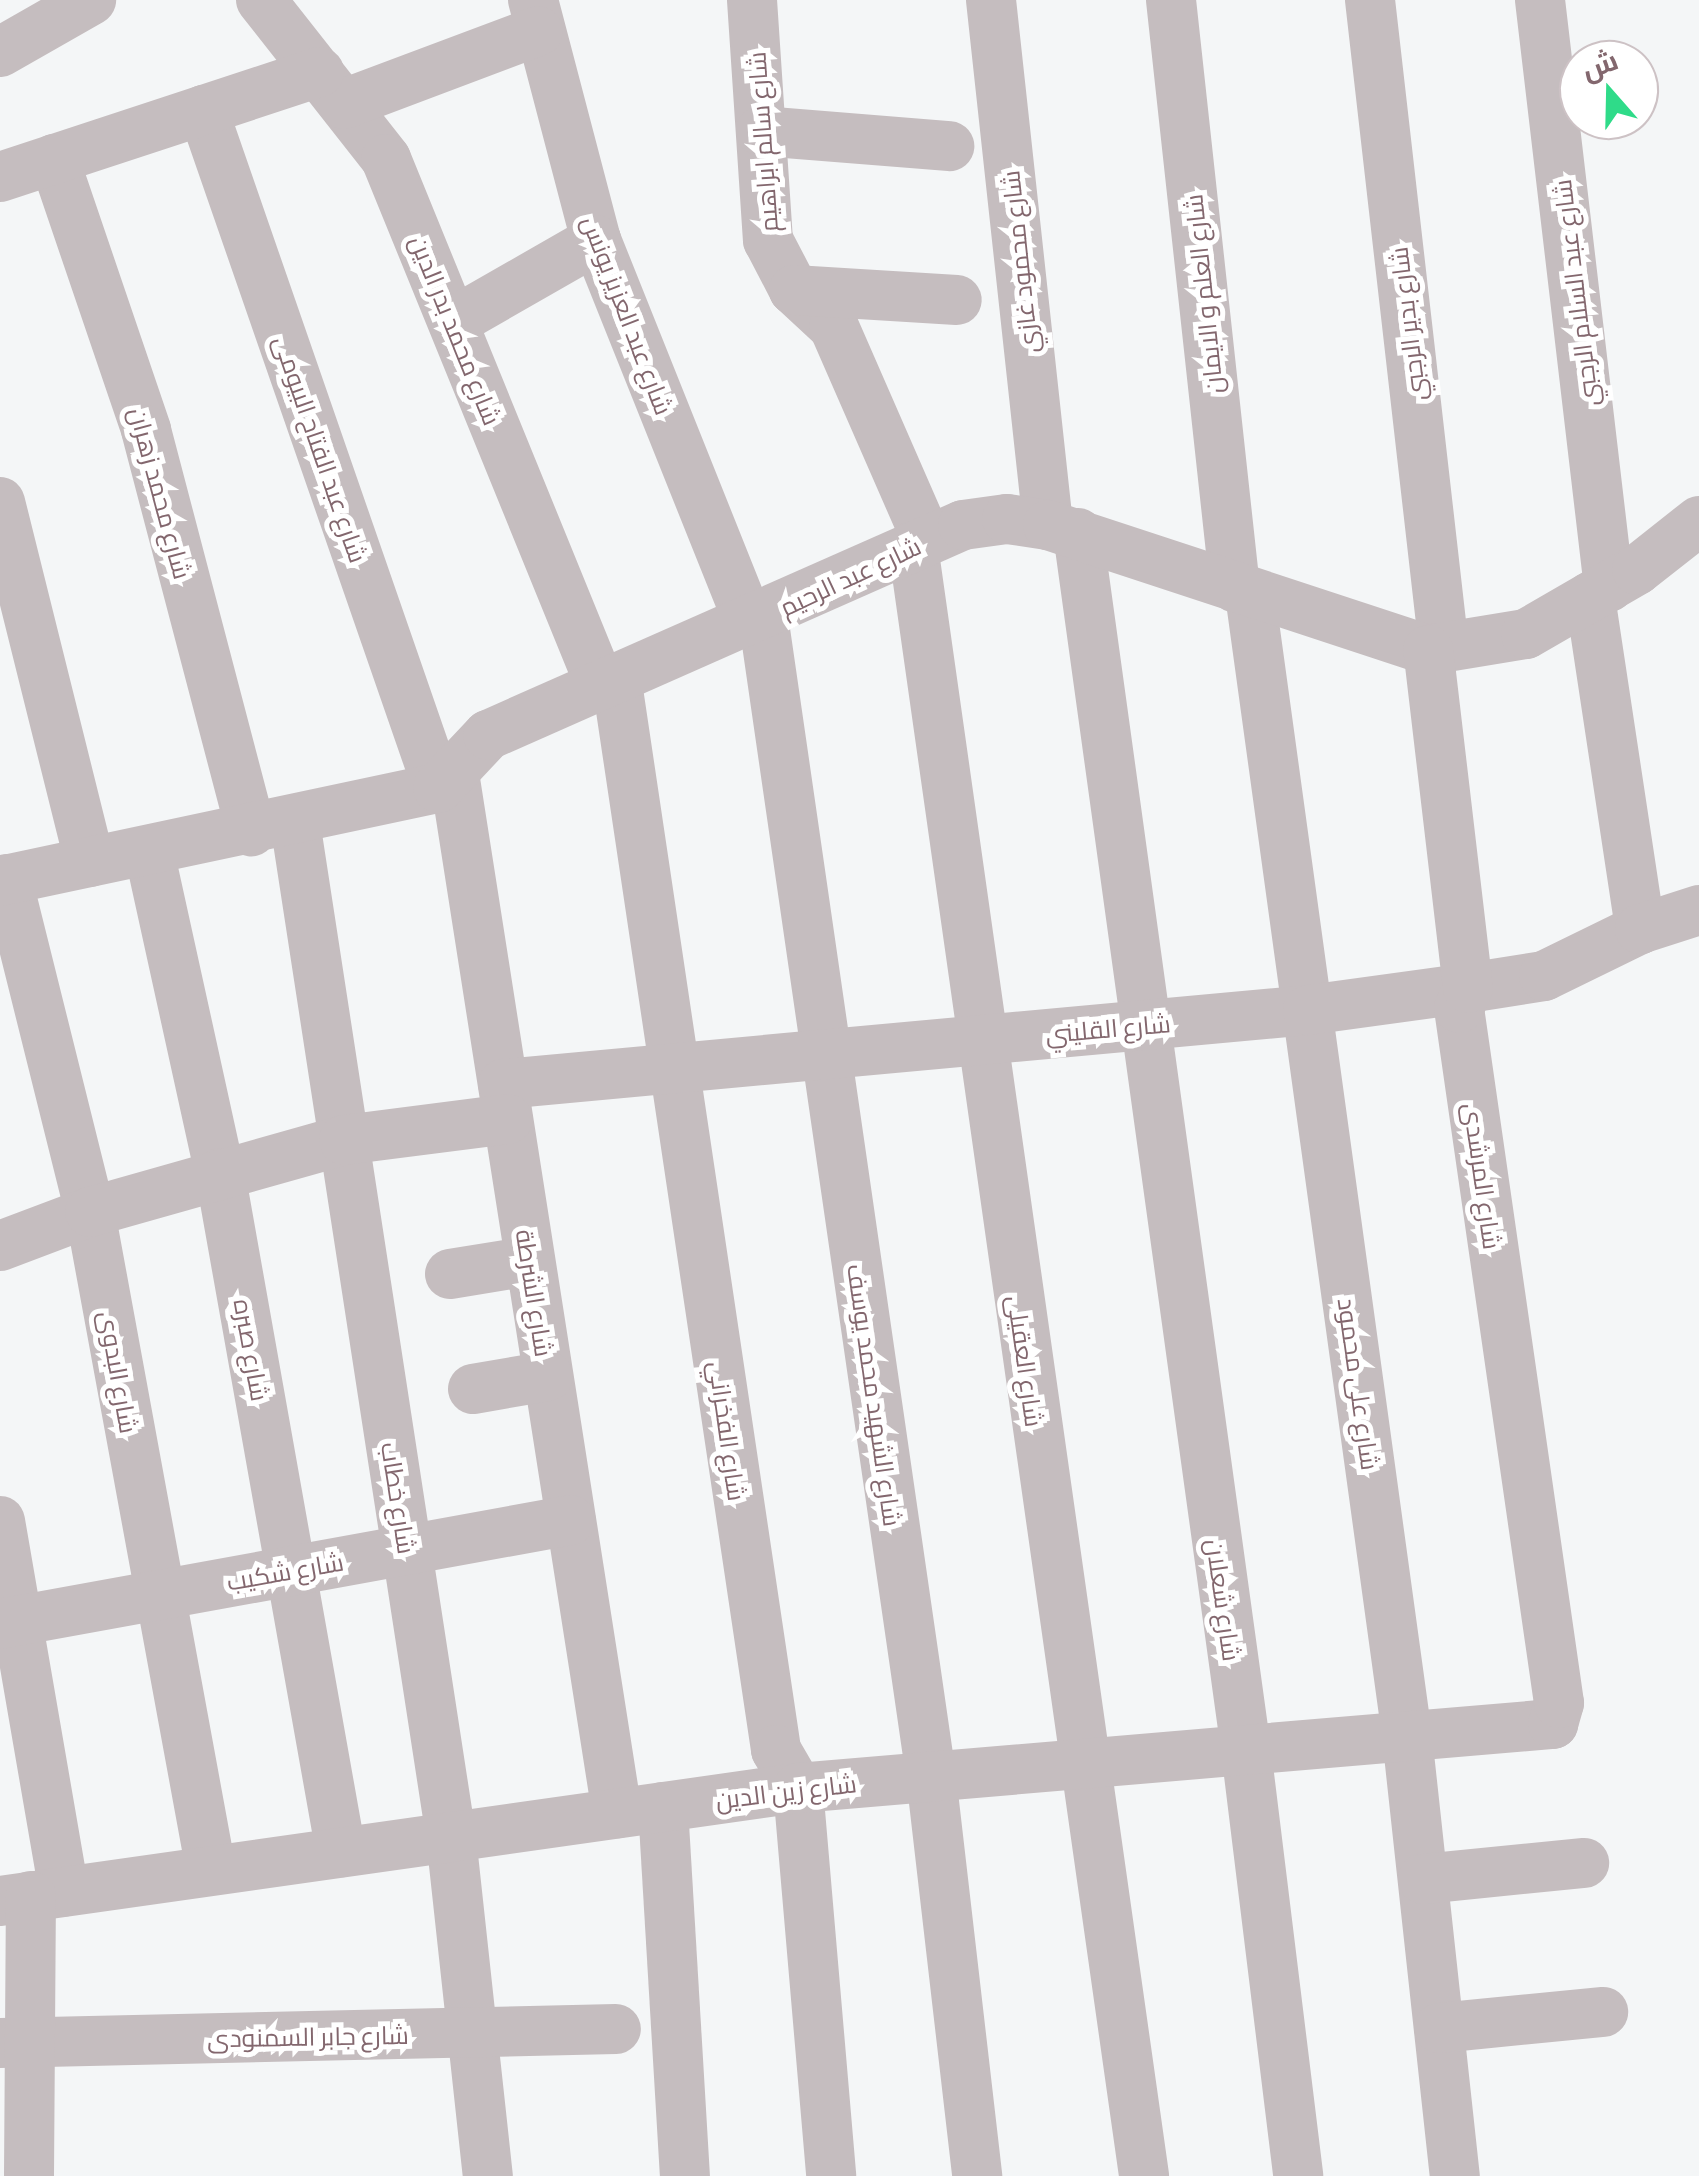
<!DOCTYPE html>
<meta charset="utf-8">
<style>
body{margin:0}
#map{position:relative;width:1699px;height:2176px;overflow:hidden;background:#f4f6f7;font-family:Commissioner,Cairo,sans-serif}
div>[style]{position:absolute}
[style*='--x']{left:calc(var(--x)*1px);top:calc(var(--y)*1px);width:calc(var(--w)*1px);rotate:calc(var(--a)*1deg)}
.minor>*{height:50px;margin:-25px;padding:0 25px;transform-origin:25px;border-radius:25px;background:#c5bdbf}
span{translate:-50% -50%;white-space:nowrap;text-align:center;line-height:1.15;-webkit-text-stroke:10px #fff;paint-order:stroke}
.street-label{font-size:25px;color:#83676e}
.north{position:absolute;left:1559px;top:40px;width:100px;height:100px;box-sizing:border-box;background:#fff;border:2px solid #cdc2c5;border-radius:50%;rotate:340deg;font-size:28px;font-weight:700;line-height:40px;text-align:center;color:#83676e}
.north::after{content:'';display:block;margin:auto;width:35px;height:45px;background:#2fdb89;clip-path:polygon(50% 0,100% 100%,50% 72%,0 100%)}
</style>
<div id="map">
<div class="minor">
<div style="--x:261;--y:0;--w:202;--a:51.8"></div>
<div style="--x:386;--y:159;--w:572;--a:67.83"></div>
<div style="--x:533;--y:0;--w:248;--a:75.3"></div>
<div style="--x:596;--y:240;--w:412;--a:68.2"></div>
<div style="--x:752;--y:0;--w:241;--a:86.2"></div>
<div style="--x:768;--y:240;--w:56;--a:62.5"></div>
<div style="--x:794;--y:290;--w:54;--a:42.8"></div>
<div style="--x:834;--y:327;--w:232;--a:66.4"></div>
<div style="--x:991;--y:0;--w:528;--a:83.8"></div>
<div style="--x:1171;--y:0;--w:591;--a:83.79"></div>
<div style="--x:1370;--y:0;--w:652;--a:83.49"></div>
<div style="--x:1540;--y:0;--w:591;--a:83.3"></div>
<div style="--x:0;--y:52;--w:105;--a:-29.7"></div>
<div style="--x:344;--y:104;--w:207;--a:-20.6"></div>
<div style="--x:203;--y:110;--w:718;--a:70.88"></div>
<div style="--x:761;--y:131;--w:189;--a:4.6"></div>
<div style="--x:54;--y:159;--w:286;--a:71.2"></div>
<div style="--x:146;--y:430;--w:415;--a:75.3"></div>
<div style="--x:0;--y:177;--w:336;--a:-18.2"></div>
<div style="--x:794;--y:290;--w:163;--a:3.5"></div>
<div style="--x:453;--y:322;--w:165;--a:-29.8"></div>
<div style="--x:0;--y:502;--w:371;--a:76"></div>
<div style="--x:1078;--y:533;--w:1229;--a:82.14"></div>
<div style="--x:1246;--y:1750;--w:429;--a:83"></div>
<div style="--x:913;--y:546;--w:1646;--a:81.93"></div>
<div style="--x:1250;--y:594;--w:1153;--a:82.17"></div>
<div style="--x:1407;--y:1736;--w:443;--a:83.8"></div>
<div style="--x:1590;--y:597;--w:336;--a:81.4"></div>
<div style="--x:763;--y:616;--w:1172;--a:81.76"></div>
<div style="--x:931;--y:1776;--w:403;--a:83.4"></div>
<div style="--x:617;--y:683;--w:1079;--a:81.52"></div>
<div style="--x:776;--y:1750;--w:44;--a:59.9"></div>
<div style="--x:798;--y:1788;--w:389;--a:85.1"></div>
<div style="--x:454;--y:773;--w:1053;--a:81.09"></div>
<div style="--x:295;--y:822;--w:1027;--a:81.26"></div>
<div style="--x:451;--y:1837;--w:341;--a:83.8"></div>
<div style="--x:149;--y:851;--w:330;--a:77.6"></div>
<div style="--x:220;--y:1173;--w:690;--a:79.9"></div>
<div style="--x:7;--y:879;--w:343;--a:76"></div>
<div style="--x:90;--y:1212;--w:669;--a:79.58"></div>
<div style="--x:0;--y:881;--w:448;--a:-12"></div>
<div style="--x:438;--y:788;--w:73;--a:-46.7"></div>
<div style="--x:488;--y:735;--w:519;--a:-23.85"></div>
<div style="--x:963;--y:525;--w:44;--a:-7.8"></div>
<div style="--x:1007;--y:519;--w:41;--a:8.3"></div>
<div style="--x:1048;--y:525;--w:400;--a:18.2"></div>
<div style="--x:1428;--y:650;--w:99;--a:-9.3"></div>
<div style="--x:1526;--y:634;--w:128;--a:-30"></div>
<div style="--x:1637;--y:570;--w:79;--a:-38.3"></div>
<div style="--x:503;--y:1084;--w:808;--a:-5.25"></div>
<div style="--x:1308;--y:1010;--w:162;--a:-7.8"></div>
<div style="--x:1468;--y:988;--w:77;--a:-9"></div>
<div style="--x:1544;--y:976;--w:107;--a:-26.1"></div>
<div style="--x:1640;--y:929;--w:62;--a:-17.9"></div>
<div style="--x:0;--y:1246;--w:96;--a:-20.7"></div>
<div style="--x:90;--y:1212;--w:264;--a:-15.8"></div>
<div style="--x:344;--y:1140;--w:165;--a:-7.3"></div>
<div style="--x:450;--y:1274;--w:81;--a:-9.2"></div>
<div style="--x:473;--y:1389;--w:76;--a:-9.8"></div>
<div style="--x:0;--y:1521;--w:376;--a:80.2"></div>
<div style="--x:0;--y:1624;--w:580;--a:-10.32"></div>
<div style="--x:663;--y:1807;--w:370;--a:86.6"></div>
<div style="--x:1423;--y:1879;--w:162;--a:-5.7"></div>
<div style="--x:0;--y:1901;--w:806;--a:-8.06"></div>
<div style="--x:798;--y:1788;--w:758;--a:-4.85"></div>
<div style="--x:1553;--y:1724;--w:22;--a:-74"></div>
<div style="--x:1559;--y:1703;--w:702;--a:-98.19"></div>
<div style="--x:1459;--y:1008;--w:22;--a:-66"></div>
<div style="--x:1468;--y:988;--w:340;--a:-96.7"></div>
<div style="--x:1439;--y:2028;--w:165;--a:-5.6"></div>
<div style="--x:0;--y:2043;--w:616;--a:-1.3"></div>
<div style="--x:29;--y:2176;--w:280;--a:-89.6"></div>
</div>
<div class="street-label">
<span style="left:762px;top:142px;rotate:-94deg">شارع سالم ابراهيم</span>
<span style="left:1019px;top:262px;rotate:-96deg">شارع محمود غازي</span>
<span style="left:1575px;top:293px;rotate:-97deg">شارع عبد السلام الرجبي</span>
<span style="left:1203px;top:294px;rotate:-96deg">شارع العلم و الايمان</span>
<span style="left:628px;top:315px;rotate:69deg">شارع عبد العزيز يونس</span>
<span style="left:1407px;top:324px;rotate:-97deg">شارع بدير الرجبي</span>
<span style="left:456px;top:330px;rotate:68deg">شارع محمد بدر الدين</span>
<span style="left:321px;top:449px;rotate:71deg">شارع عبد الفتاح البيومى</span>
<span style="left:161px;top:493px;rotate:75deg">شارع محمد زهران</span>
<span style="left:850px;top:576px;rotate:-25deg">شارع عبد الرحيم</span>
<span style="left:1108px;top:1028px;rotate:-5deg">شارع القليني</span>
<span style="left:1483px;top:1176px;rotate:82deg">شارع المرشدى</span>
<span style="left:535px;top:1293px;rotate:81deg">شارع الشرطة</span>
<span style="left:252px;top:1350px;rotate:80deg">شارع صبره</span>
<span style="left:1026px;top:1361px;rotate:82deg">شارع العقيلى</span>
<span style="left:119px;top:1372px;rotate:80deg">شارع البدوى</span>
<span style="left:1359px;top:1384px;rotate:82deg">شارع على محمود</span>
<span style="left:875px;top:1395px;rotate:82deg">شارع الشهيد محمد يوسف</span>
<span style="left:728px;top:1431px;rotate:82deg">شارع الفخراني</span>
<span style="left:399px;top:1498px;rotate:81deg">شارع خطاب</span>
<span style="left:285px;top:1571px;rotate:-10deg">شارع شكيب</span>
<span style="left:1224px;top:1600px;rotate:82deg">شارع شعلان</span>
<span style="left:786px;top:1791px;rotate:-7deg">شارع زين الدين</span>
<span style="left:308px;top:2036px;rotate:-1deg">شارع جابر السمنودى</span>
</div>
<div class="north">ش</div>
</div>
